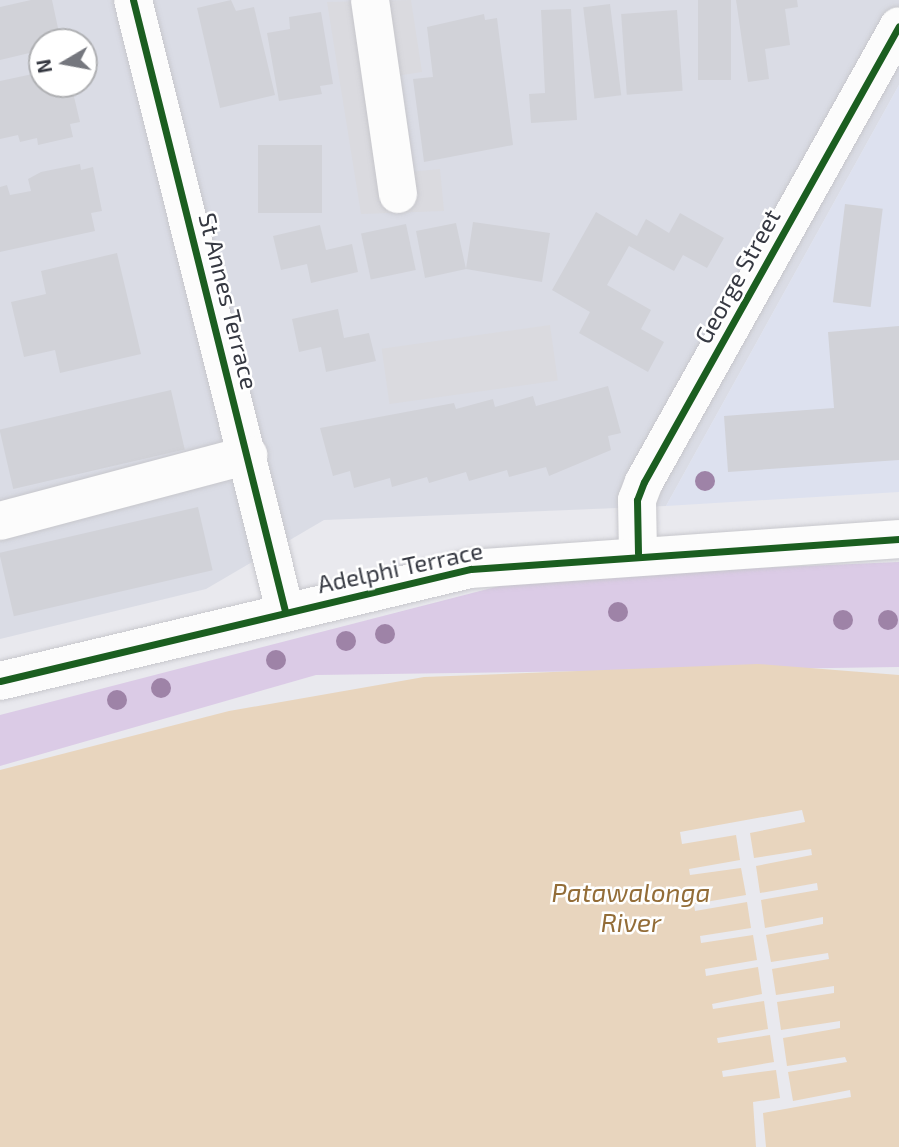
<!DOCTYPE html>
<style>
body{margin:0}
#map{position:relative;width:899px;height:1147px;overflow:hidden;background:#e9e9ee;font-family:"Exo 2",sans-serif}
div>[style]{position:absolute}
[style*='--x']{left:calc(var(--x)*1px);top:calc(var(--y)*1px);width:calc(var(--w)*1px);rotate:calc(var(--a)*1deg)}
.residential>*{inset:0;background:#dadce5}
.commercial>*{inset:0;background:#dde1ef}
.green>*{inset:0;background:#dbcbe6}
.parking>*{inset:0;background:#dadadf;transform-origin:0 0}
.water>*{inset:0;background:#e8d5be}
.pier>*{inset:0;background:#e9e9ee}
.building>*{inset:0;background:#d1d2d8;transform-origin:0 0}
.roads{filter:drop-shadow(0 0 2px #c7c7cc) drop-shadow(0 0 2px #c7c7cc)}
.minor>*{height:38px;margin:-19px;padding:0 19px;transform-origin:19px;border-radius:19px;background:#fcfcfc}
.cycleway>*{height:7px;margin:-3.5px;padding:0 3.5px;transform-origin:3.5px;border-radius:3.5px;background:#1b5e20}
.trees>*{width:20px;height:20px;margin:-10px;border-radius:50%;background:#9e83a7}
span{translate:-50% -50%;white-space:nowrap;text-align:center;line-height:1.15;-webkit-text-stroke:5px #fff;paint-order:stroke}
.street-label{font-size:24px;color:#363942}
.water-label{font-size:26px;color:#936d38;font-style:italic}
.north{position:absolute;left:28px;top:28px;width:70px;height:70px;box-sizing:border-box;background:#fff;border:2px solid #afb0b3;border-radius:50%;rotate:260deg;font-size:19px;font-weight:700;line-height:28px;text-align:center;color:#363942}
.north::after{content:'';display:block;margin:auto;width:24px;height:32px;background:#75777e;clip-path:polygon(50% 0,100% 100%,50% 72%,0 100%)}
</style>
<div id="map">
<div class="residential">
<div style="clip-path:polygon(evenodd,0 0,899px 0,899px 85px,666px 506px,324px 520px,206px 589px,0 639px,0 0,42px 42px,84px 42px,84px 84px,42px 84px,42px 42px)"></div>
</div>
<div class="commercial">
<div style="clip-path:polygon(899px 85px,899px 492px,666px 506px)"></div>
</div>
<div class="green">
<div style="clip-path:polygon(899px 562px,899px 667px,316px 675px,0 766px,0 715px,534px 577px)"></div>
</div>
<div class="parking">
<div style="clip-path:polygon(411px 0,422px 72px,396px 76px,409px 172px,440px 169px,444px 211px,361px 214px,327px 2px)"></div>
<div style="left:550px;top:325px;width:56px;height:170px;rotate:82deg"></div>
</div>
<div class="water">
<div style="clip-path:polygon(758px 664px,899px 675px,899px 1147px,0 1147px,0 770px,229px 711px,424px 677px)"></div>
</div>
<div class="pier">
<div style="clip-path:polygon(802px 810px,805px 822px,750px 833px,754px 858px,811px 849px,812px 855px,756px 866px,760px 893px,817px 883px,818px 890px,761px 900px,765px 928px,823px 917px,823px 924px,766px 935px,771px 962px,828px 953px,829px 959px,772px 969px,776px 995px,834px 986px,834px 993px,777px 1002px,781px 1030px,840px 1021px,840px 1028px,783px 1038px,787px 1066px,845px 1057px,847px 1062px,788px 1072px,793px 1101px,850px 1090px,851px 1097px,763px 1113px,766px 1147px,756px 1147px,753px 1102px,780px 1098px,776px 1070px,723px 1077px,722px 1071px,774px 1062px,770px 1035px,718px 1043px,717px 1038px,768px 1029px,764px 1001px,713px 1009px,712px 1004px,762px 994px,758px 967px,706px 976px,705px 969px,757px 960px,753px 935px,701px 943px,700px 936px,751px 928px,747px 902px,695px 911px,694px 904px,746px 895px,741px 868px,690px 875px,689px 869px,740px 860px,736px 835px,682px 844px,680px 832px)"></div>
</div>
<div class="building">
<div style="clip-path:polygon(31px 0,52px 0,61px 42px,42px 42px,42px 50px,0 60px,0 7px)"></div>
<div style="clip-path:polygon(231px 0,236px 11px,254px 7px,275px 95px,220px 108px,197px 8px)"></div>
<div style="left:698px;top:0;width:33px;height:80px"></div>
<div style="clip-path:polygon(736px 0,797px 0,798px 7px,785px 9px,790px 45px,765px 49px,769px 79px,748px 82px)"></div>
<div style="left:610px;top:4px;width:92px;height:27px;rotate:83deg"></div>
<div style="clip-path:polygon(571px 9px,577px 120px,531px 123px,529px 94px,545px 93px,541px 10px)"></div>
<div style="left:677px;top:10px;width:81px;height:56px;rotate:86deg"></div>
<div style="clip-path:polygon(321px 12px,333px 84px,320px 86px,322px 94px,279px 101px,267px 33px,290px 29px,289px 17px)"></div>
<div style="clip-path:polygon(484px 14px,485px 20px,497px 18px,513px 145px,424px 162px,413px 79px,433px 77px,427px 27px)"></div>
<div style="clip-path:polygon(42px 72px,42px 84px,71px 84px,80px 122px,70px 124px,73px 137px,38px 145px,37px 138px,20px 142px,18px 135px,0 139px,0 81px)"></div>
<div style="left:258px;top:145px;width:64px;height:68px"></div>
<div style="clip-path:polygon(80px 164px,81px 170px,93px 167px,102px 211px,91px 213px,95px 231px,0 252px,0 187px,7px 185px,10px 195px,31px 191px,28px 179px,41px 172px)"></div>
<div style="left:845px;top:204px;width:38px;height:99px;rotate:7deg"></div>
<div style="clip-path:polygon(596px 212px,637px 236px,646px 219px,669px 233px,680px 213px,724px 238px,707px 268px,683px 255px,674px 271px,629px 246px,607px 285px,651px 310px,641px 329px,664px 342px,648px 372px,579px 333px,590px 312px,552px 290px)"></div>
<div style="clip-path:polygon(473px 222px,550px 233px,542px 282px,466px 269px,425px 278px,416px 231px,456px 223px,466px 269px)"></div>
<div style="left:406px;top:224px;width:47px;height:46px;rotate:78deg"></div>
<div style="clip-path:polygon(320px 225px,326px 250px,352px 244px,358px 272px,311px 283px,307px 264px,281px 270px,273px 236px)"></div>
<div style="clip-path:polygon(117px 253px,141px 354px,60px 373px,55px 350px,24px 357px,11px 302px,46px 294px,41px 271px)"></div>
<div style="clip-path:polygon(338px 309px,344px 338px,369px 333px,376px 361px,326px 372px,321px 347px,299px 352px,292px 319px)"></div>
<div style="clip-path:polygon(899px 326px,899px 460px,728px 472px,724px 416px,834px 408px,828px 332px)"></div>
<div style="clip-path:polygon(608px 386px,621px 433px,608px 436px,611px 450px,549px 476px,546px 467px,509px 477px,507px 470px,469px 481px,466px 472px,429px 483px,427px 477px,392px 487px,390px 478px,354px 488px,350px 471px,333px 476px,320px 428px,454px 403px,456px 409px,493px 399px,495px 407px,533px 396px,536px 406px)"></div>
<div style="left:171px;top:390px;width:61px;height:176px;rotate:77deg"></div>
<div style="left:198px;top:507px;width:65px;height:204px;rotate:77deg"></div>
</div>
<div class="roads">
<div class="minor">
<div style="--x:133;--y:0;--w:630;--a:76.03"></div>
<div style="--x:370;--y:0;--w:196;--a:81.8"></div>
<div style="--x:0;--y:521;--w:257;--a:-14.9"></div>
<div style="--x:638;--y:553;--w:53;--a:-91.1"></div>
<div style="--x:637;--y:500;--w:19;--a:-69"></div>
<div style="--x:644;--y:482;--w:522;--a:-60.79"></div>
<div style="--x:0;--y:681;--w:484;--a:-13.4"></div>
<div style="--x:471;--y:569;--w:429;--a:-4"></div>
</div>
</div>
<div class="cycleway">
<div style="--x:133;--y:0;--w:630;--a:76.03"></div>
<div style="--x:638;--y:553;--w:53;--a:-91.1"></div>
<div style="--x:637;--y:500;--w:19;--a:-69"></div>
<div style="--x:644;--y:482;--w:522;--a:-60.79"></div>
<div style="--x:0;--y:681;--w:484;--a:-13.4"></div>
<div style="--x:471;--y:569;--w:429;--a:-4"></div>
</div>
<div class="trees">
<div style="left:705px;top:481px"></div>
<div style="left:618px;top:612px"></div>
<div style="left:843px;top:620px"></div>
<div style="left:888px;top:620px"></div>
<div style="left:385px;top:634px"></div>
<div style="left:346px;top:641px"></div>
<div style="left:276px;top:660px"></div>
<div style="left:161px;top:688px"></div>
<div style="left:117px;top:700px"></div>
</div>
<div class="street-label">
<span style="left:737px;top:276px;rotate:-61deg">George Street</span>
<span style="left:229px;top:301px;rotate:76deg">St Annes Terrace</span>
<span style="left:400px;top:567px;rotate:-12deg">Adelphi Terrace</span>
</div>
<div class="water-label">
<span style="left:631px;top:907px">Patawalonga<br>River</span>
</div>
<div class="north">N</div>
</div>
